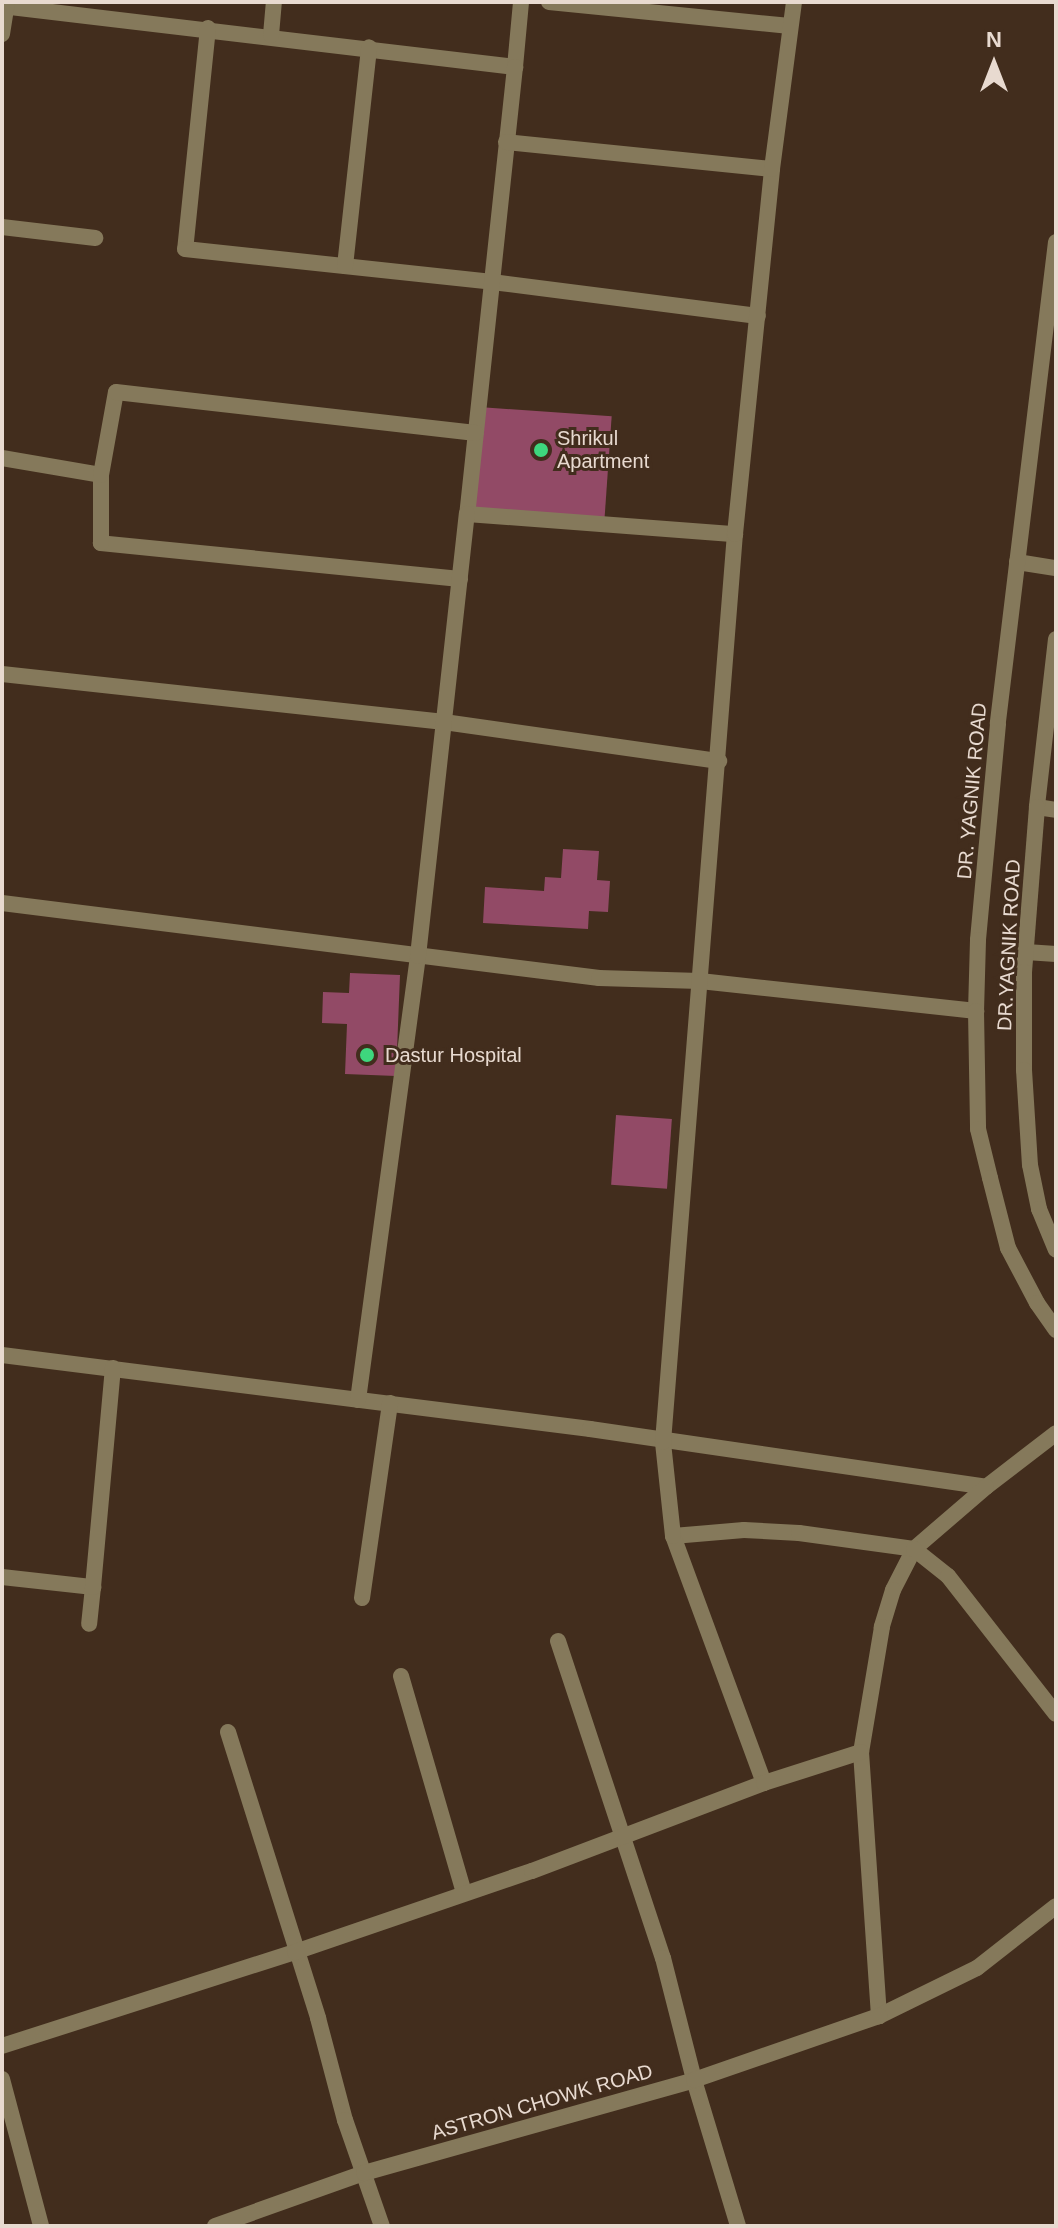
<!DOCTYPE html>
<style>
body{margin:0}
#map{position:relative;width:1058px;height:2228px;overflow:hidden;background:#422d1d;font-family:Helvetica,sans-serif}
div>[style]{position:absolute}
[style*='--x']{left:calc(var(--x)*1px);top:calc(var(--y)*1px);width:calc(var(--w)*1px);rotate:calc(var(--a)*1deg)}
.building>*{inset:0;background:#924a66;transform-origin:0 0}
.minor>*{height:16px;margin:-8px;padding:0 8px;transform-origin:8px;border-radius:8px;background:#85795b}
.tertiary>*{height:16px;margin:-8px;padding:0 8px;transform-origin:8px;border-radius:8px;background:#85795b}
.dots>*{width:22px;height:22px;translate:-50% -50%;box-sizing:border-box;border:4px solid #422d1d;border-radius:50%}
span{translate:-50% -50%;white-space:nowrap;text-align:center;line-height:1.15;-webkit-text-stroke:6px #422d1d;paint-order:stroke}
.poi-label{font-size:20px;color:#e8dad0}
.left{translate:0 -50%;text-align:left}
.street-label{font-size:20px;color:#e8dad0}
.frame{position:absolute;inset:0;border:4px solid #e8dad0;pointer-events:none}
.north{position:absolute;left:954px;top:24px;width:80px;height:80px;-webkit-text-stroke:6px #422d1d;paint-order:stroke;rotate:0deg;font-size:22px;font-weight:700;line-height:32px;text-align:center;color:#e8dad0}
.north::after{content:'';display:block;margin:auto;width:28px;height:36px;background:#e8dad0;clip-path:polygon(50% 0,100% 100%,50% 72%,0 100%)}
</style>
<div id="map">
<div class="building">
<div style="left:479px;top:407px;width:133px;height:108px;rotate:4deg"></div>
<div style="clip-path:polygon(563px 849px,599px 851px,597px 880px,610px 881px,608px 912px,589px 911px,588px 929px,483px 923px,485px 887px,544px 891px,545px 877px,561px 878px)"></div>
<div style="clip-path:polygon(350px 973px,400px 975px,396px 1076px,345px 1074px,347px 1024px,322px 1023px,323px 992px,349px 993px)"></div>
<div style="left:616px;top:1115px;width:56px;height:70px;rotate:4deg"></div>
</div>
<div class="minor">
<div style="--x:549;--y:2;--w:242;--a:5.7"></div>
<div style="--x:2;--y:6;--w:517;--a:6.78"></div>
<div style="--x:515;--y:67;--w:65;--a:-84.7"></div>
<div style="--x:208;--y:28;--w:222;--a:95.9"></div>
<div style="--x:185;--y:249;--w:309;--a:6.1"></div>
<div style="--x:492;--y:282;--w:268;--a:7.3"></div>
<div style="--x:2;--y:34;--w:32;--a:-81"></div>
<div style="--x:271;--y:35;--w:33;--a:-85"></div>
<div style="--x:515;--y:67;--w:450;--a:96.1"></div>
<div style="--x:467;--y:514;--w:269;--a:4.3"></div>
<div style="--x:506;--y:142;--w:267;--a:5.8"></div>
<div style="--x:2;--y:227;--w:94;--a:6.7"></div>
<div style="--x:345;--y:266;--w:220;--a:-83.7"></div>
<div style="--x:2;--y:458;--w:100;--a:9.7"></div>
<div style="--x:1017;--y:562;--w:39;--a:9"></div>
<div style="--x:460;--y:579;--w:361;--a:-174.3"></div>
<div style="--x:101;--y:543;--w:68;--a:-90"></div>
<div style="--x:101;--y:475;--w:84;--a:-79.8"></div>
<div style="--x:116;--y:392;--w:362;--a:6.5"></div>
<div style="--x:2;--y:674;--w:445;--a:6.2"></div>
<div style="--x:444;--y:722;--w:278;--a:8.1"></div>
<div style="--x:1037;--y:807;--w:19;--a:9"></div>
<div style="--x:2;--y:903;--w:602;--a:7.16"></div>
<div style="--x:599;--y:978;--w:101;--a:1.7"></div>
<div style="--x:700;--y:981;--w:278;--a:6.2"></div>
<div style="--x:1026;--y:952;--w:30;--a:4"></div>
<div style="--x:2;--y:1355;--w:593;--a:7.17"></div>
<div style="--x:590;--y:1429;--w:400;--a:8.3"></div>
<div style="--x:986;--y:1487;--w:88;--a:-37.6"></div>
<div style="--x:358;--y:1400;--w:448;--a:-82.3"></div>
<div style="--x:418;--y:956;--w:445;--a:-83.7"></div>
<div style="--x:986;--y:1487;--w:95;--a:139.3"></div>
<div style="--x:914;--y:1549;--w:46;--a:117.1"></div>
<div style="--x:893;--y:1590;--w:39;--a:107"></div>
<div style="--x:882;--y:1627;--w:127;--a:99.5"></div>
<div style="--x:861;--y:1752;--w:265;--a:86.1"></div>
<div style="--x:879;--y:2016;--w:109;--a:-26.1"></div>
<div style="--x:977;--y:1968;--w:100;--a:-38.1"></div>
<div style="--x:673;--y:1536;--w:71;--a:-4.8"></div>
<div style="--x:744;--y:1530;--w:55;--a:3.1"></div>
<div style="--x:799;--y:1533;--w:116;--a:7.9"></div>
<div style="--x:914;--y:1549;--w:43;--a:38.5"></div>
<div style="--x:948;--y:1576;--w:175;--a:52"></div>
<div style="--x:2;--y:1577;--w:92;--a:6.3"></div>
<div style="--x:93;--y:1587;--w:37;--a:96"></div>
<div style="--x:93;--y:1587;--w:220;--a:-84.8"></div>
<div style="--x:362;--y:1598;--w:197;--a:-81.8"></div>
<div style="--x:558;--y:1641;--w:334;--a:71.7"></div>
<div style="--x:663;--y:1958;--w:126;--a:75.7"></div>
<div style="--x:694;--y:2080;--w:152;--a:73.2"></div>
<div style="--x:401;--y:1676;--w:226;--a:73.8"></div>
<div style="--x:228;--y:1732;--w:300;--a:72.5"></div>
<div style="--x:318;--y:2018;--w:106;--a:75.2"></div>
<div style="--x:345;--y:2120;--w:112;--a:70.8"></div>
<div style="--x:764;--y:1783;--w:263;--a:-110.2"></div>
<div style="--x:673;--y:1536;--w:95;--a:-96.1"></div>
<div style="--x:663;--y:1442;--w:911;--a:-85.47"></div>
<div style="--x:735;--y:534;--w:367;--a:-84.2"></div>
<div style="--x:772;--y:169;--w:168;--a:-82.5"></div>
<div style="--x:2;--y:2046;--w:308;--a:-17.8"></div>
<div style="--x:295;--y:1952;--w:250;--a:-18.9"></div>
<div style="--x:532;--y:1871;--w:248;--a:-20.8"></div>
<div style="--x:764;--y:1783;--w:102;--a:-17.7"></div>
<div style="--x:2;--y:2079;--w:152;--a:75.1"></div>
<div style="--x:215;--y:2226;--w:158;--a:-19.6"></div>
<div style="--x:364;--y:2173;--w:343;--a:-15.7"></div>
<div style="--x:694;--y:2080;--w:196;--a:-19.1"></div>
</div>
<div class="tertiary">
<div style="--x:1056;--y:242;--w:485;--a:96.9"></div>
<div style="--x:998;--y:724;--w:217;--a:95.3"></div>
<div style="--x:978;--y:940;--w:71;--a:91.6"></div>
<div style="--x:976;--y:1011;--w:118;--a:89"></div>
<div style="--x:978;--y:1129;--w:50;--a:76.2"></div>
<div style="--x:990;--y:1178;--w:72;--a:75.6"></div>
<div style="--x:1008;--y:1248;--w:62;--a:62.2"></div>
<div style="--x:1037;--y:1303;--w:33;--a:55"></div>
<div style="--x:1056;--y:639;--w:169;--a:96.5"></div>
<div style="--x:1037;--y:807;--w:166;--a:94.5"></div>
<div style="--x:1024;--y:972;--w:98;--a:90"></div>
<div style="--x:1024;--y:1070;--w:95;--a:86.4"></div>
<div style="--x:1030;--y:1165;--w:45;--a:78.4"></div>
<div style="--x:1039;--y:1209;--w:44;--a:67.5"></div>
</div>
<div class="dots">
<div style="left:541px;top:450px;background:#3ed77d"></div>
<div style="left:367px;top:1055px;background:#3ed77d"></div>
</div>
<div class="poi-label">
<span class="left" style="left:557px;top:450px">Shrikul<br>Apartment</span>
<span class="left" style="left:385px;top:1055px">Dastur Hospital</span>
</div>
<div class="street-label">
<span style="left:972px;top:791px;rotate:-85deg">DR. YAGNIK ROAD</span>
<span style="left:1009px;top:945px;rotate:-87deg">DR.YAGNIK ROAD</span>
<span style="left:542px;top:2102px;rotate:-16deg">ASTRON CHOWK ROAD</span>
</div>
<div class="frame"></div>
<div class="north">N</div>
</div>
